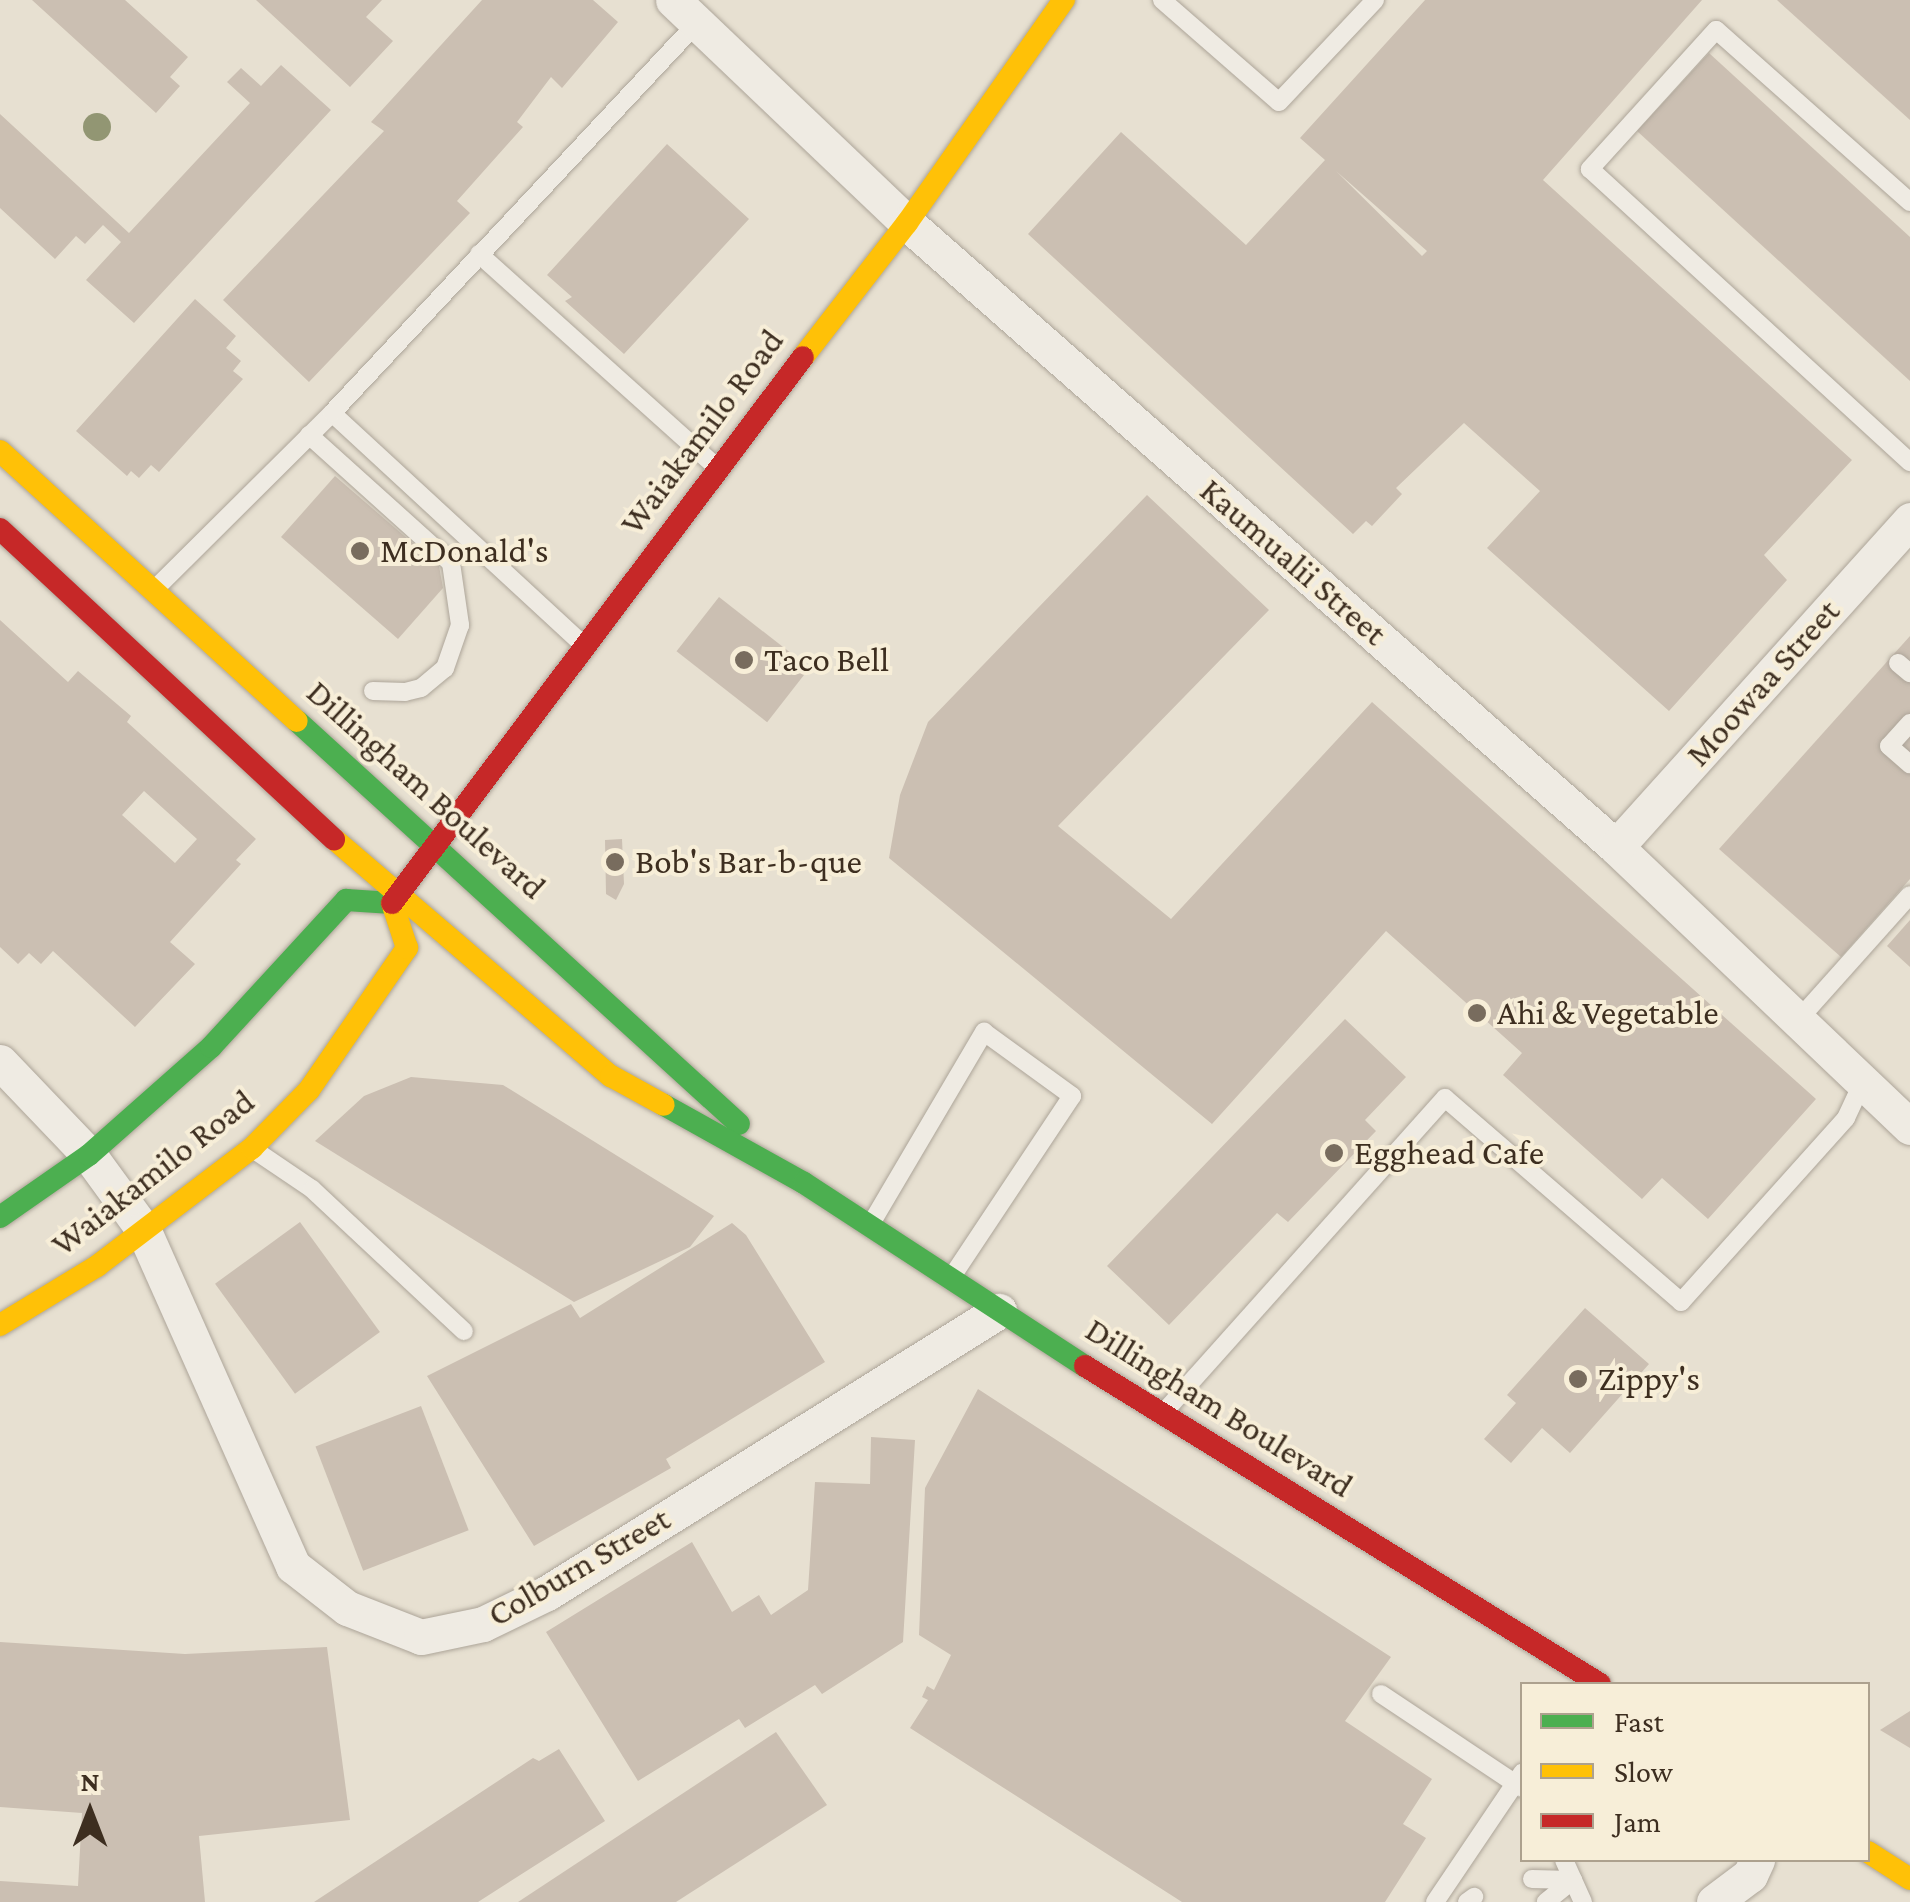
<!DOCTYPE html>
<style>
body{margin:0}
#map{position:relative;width:1910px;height:1902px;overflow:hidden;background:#e7e0d1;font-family:"Crimson Pro",serif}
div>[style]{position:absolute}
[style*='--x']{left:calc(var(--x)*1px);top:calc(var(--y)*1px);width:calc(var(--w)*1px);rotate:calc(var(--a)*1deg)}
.building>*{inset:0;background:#cbbfb2;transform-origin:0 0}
.roads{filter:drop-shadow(0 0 2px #ada599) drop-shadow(0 0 2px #ada599)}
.lane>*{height:18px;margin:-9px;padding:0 9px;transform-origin:9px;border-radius:9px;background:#efebe3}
.street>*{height:35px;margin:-17.5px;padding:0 17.5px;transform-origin:17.5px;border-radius:17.5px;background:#efebe3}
.fast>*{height:22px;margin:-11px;padding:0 11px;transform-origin:11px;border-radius:11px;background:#4caf50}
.slow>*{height:22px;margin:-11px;padding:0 11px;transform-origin:11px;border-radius:11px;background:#ffc107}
.jam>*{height:22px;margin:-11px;padding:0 11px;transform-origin:11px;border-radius:11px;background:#c62828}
.trees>*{width:28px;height:28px;margin:-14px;border-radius:50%;background:#929673}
.dots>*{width:28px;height:28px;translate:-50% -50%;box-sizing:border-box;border:5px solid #f7eed8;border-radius:50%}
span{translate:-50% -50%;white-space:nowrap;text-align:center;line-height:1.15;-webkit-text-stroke:8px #f7eed8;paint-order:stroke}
.street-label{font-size:35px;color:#3d2e20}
.poi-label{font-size:35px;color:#3d2e20}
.left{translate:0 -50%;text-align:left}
.legend{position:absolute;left:1520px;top:1682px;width:350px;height:180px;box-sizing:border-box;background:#f7eed8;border:2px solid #ada18e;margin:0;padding:12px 18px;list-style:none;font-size:30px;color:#3d2e20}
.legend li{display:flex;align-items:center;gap:20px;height:50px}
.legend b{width:50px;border:2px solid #ada18e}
.north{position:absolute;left:40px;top:1762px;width:100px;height:100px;-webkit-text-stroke:8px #f7eed8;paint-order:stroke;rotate:0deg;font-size:28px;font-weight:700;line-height:40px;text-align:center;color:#3d2e20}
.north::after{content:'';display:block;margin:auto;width:35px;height:45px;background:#3d2e20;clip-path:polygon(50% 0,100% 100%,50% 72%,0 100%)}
</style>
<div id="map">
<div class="building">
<div style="clip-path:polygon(32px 0,125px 0,188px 57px,170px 77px,180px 86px,156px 113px)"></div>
<div style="clip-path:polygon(256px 0,382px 0,366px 17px,393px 41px,350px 87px)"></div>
<div style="clip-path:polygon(482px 0,593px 0,618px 22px,562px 88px,551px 77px,517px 122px,523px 127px,457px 201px,470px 213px,309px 382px,223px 300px,384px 131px,371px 122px)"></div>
<div style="clip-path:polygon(evenodd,1425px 0,1702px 0,1543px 180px,1852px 460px,1764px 555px,1787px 580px,1669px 711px,1487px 548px,1540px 491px,1464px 423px,1396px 488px,1402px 494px,1372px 526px,1366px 521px,1353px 534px,1028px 234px,1121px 132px,1246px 245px,1325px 160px,1300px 138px,1425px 0,1336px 171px,1427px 251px,1422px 256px,1336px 171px)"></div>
<div style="clip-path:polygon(1777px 0,1910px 0,1910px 120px)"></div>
<div style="clip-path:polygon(1709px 53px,1910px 237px,1910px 381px,1637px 131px)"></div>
<div style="clip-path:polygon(281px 65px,331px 110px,134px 323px,86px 280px,121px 242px,103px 225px,85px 244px,76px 236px,55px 259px,0 208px,0 114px,129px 233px,250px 103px,227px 82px,241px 68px,261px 86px)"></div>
<div style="clip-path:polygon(667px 144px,749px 219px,624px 354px,565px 301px,572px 297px,547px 275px)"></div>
<div style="clip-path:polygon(195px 299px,236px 336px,226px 348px,241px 361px,233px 371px,243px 379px,159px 472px,151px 465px,139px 478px,131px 471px,127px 476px,76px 431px)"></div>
<div style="clip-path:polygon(335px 476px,439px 566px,443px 588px,398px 639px,281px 537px)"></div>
<div style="clip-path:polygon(1147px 495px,1269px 610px,1058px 826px,1171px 919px,1372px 702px,1816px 1099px,1708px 1219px,1662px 1178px,1642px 1199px,1503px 1075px,1522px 1053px,1386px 931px,1212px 1124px,889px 858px,900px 795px,928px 722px)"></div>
<div style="left:719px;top:597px;width:115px;height:69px;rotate:38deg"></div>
<div style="clip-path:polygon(evenodd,0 620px,68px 682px,78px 671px,131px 716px,127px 722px,256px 839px,236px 860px,241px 864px,170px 942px,195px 964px,135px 1027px,53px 951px,41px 964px,29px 953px,18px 964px,0 947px,0 620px,144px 791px,197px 839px,175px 863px,122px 815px,144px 791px)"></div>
<div style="clip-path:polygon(1910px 636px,1910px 879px,1841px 957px,1719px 849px)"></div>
<div style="clip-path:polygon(622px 839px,624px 884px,616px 900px,606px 894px,605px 840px)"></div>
<div style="clip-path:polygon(1910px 920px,1910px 967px,1887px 946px)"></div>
<div style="clip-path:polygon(1345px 1019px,1406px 1077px,1365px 1120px,1376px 1131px,1288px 1222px,1277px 1213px,1169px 1325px,1107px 1266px)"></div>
<div style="clip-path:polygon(411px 1077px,503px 1085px,714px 1216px,690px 1247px,574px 1302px,315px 1141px,364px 1096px)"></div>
<div style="left:300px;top:1222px;width:136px;height:105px;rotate:54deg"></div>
<div style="clip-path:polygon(732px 1223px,746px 1235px,825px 1362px,666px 1459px,671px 1468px,534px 1546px,427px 1376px,571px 1304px,580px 1318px)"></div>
<div style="clip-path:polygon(1585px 1308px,1649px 1364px,1570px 1453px,1542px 1428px,1511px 1463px,1484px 1439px,1516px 1403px,1507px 1395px)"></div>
<div style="clip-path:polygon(978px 1389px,1391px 1657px,1345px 1721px,1432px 1779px,1403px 1824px,1426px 1838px,1385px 1902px,1182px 1902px,910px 1728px,928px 1700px,922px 1697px,927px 1686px,934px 1690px,951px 1655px,919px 1635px,925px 1488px)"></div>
<div style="left:421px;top:1406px;width:133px;height:113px;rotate:69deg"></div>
<div style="clip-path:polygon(871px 1437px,915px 1440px,903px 1642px,822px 1694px,815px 1685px,745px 1728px,739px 1719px,638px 1781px,546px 1632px,692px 1542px,732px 1612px,759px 1595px,771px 1615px,808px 1590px,815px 1482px,870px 1484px)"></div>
<div style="clip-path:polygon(0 1642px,185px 1654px,327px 1647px,350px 1820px,199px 1836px,205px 1902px,0 1902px,0 1881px,78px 1886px,82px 1813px,0 1807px)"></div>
<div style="clip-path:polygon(1910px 1711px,1910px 1748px,1880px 1730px)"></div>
<div style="clip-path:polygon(776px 1732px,827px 1805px,676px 1902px,518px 1902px)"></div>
<div style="clip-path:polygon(559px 1749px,605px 1821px,478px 1902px,314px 1902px,533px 1758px,539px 1761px)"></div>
</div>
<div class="roads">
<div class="lane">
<div style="--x:1162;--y:0;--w:155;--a:41.1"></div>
<div style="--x:1279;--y:102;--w:140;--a:-46.7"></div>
<div style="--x:1910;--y:202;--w:259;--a:-138.4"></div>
<div style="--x:1716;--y:30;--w:188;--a:132.2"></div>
<div style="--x:1590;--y:169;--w:434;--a:42.5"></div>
<div style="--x:479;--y:254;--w:314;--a:41.9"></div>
<div style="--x:332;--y:413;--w:339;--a:42.7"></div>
<div style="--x:309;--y:435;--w:191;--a:42"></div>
<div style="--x:451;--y:563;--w:63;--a:81.7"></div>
<div style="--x:460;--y:625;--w:46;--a:109.2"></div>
<div style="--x:445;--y:668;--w:31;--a:140"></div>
<div style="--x:421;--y:688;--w:16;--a:166"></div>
<div style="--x:405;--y:692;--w:32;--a:-178"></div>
<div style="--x:157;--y:587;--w:247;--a:-44.8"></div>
<div style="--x:332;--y:413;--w:534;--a:-46.9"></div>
<div style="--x:1898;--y:663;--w:16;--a:40"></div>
<div style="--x:1910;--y:723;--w:31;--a:132"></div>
<div style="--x:1889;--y:746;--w:28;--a:41"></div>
<div style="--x:1799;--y:1019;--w:166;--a:-48.2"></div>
<div style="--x:253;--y:1149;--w:71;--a:34.1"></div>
<div style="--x:312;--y:1189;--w:208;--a:43.1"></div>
<div style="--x:872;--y:1222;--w:221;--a:-59.5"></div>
<div style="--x:984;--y:1032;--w:109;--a:36"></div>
<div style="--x:1072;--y:1096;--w:215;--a:123.6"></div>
<div style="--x:1165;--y:1411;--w:420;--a:-48.2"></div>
<div style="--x:1445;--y:1098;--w:312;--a:40.8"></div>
<div style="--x:1681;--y:1302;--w:247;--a:-48.1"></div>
<div style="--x:1846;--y:1118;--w:38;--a:-65"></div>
<div style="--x:1381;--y:1694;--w:169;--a:33.7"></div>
<div style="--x:1564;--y:1860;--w:46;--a:65.7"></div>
<div style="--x:1532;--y:1879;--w:41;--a:1.4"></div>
<div style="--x:1573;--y:1880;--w:35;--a:141"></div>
<div style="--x:1435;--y:1902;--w:156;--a:-56"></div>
<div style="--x:1467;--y:1902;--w:9;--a:-36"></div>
</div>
<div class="street">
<div style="--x:673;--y:0;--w:323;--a:43.6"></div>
<div style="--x:907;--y:223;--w:944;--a:41.35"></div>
<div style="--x:1616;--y:847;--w:406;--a:43.6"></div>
<div style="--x:1616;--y:847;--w:440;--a:-48"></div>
<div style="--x:0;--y:1062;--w:129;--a:46.3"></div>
<div style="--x:89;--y:1155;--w:92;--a:53.9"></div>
<div style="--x:143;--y:1229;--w:369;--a:66"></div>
<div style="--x:293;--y:1566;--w:68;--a:37.9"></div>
<div style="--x:347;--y:1608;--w:79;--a:21.4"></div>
<div style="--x:421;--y:1637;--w:63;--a:-11.8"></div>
<div style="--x:483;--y:1624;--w:71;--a:-25.8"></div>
<div style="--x:547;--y:1593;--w:533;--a:-31.96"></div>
<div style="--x:1714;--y:1902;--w:45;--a:-36.9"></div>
<div style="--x:1750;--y:1875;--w:17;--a:-65"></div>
</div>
<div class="fast">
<div style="--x:297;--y:721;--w:598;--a:42.36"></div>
<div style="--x:664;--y:1105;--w:160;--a:29.1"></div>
<div style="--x:804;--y:1183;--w:335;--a:33.1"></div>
<div style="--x:0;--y:1217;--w:108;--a:-34.9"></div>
<div style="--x:89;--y:1155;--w:163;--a:-41.5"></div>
<div style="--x:211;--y:1047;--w:200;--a:-47.4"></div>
<div style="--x:346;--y:900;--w:46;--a:3.7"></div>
</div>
<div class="slow">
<div style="--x:803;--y:357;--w:170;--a:-52.2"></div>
<div style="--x:907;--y:223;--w:273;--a:-54.9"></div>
<div style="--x:0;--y:451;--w:401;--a:42.3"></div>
<div style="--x:334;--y:839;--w:365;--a:40.6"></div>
<div style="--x:611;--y:1076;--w:60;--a:28.7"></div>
<div style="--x:0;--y:1325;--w:114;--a:-31.3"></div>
<div style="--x:97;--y:1266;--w:195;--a:-37.3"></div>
<div style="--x:252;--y:1148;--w:81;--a:-45.5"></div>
<div style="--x:309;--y:1090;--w:173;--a:-55.4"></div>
<div style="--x:407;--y:948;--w:47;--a:-108.4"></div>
<div style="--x:1868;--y:1852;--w:50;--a:32.7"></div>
</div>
<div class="jam">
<div style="--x:0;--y:529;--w:456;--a:42.9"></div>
<div style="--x:392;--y:903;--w:683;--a:-53.03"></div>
<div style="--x:1085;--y:1366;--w:605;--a:31.69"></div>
</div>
</div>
<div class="trees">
<div style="left:97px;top:127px"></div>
</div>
<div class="dots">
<div style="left:360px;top:551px;background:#786c5e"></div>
<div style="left:744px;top:660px;background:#786c5e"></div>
<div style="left:615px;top:862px;background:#786c5e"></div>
<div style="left:1477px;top:1013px;background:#786c5e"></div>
<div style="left:1334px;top:1153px;background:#786c5e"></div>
<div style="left:1578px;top:1379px;background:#786c5e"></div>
</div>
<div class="street-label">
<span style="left:702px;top:432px;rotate:-53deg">Waiakamilo Road</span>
<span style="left:1293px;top:562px;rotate:41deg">Kaumualii Street</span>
<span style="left:1763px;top:683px;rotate:-48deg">Moowaa Street</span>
<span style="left:426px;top:790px;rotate:42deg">Dillingham Boulevard</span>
<span style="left:153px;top:1173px;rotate:-38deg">Waiakamilo Road</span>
<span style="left:1219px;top:1408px;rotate:32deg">Dillingham Boulevard</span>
<span style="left:579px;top:1567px;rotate:-30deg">Colburn Street</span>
</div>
<div class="poi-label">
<span class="left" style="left:380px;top:551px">McDonald's</span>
<span class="left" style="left:764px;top:660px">Taco Bell</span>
<span class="left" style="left:635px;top:862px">Bob's Bar-b-que</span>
<span class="left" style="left:1497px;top:1013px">Ahi &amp; Vegetable</span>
<span class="left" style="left:1354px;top:1153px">Egghead Cafe</span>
<span class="left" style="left:1598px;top:1379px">Zippy's</span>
</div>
<ul class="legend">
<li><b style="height:12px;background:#4caf50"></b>Fast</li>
<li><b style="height:12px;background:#ffc107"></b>Slow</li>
<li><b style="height:12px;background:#c62828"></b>Jam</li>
</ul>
<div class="north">N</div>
</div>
